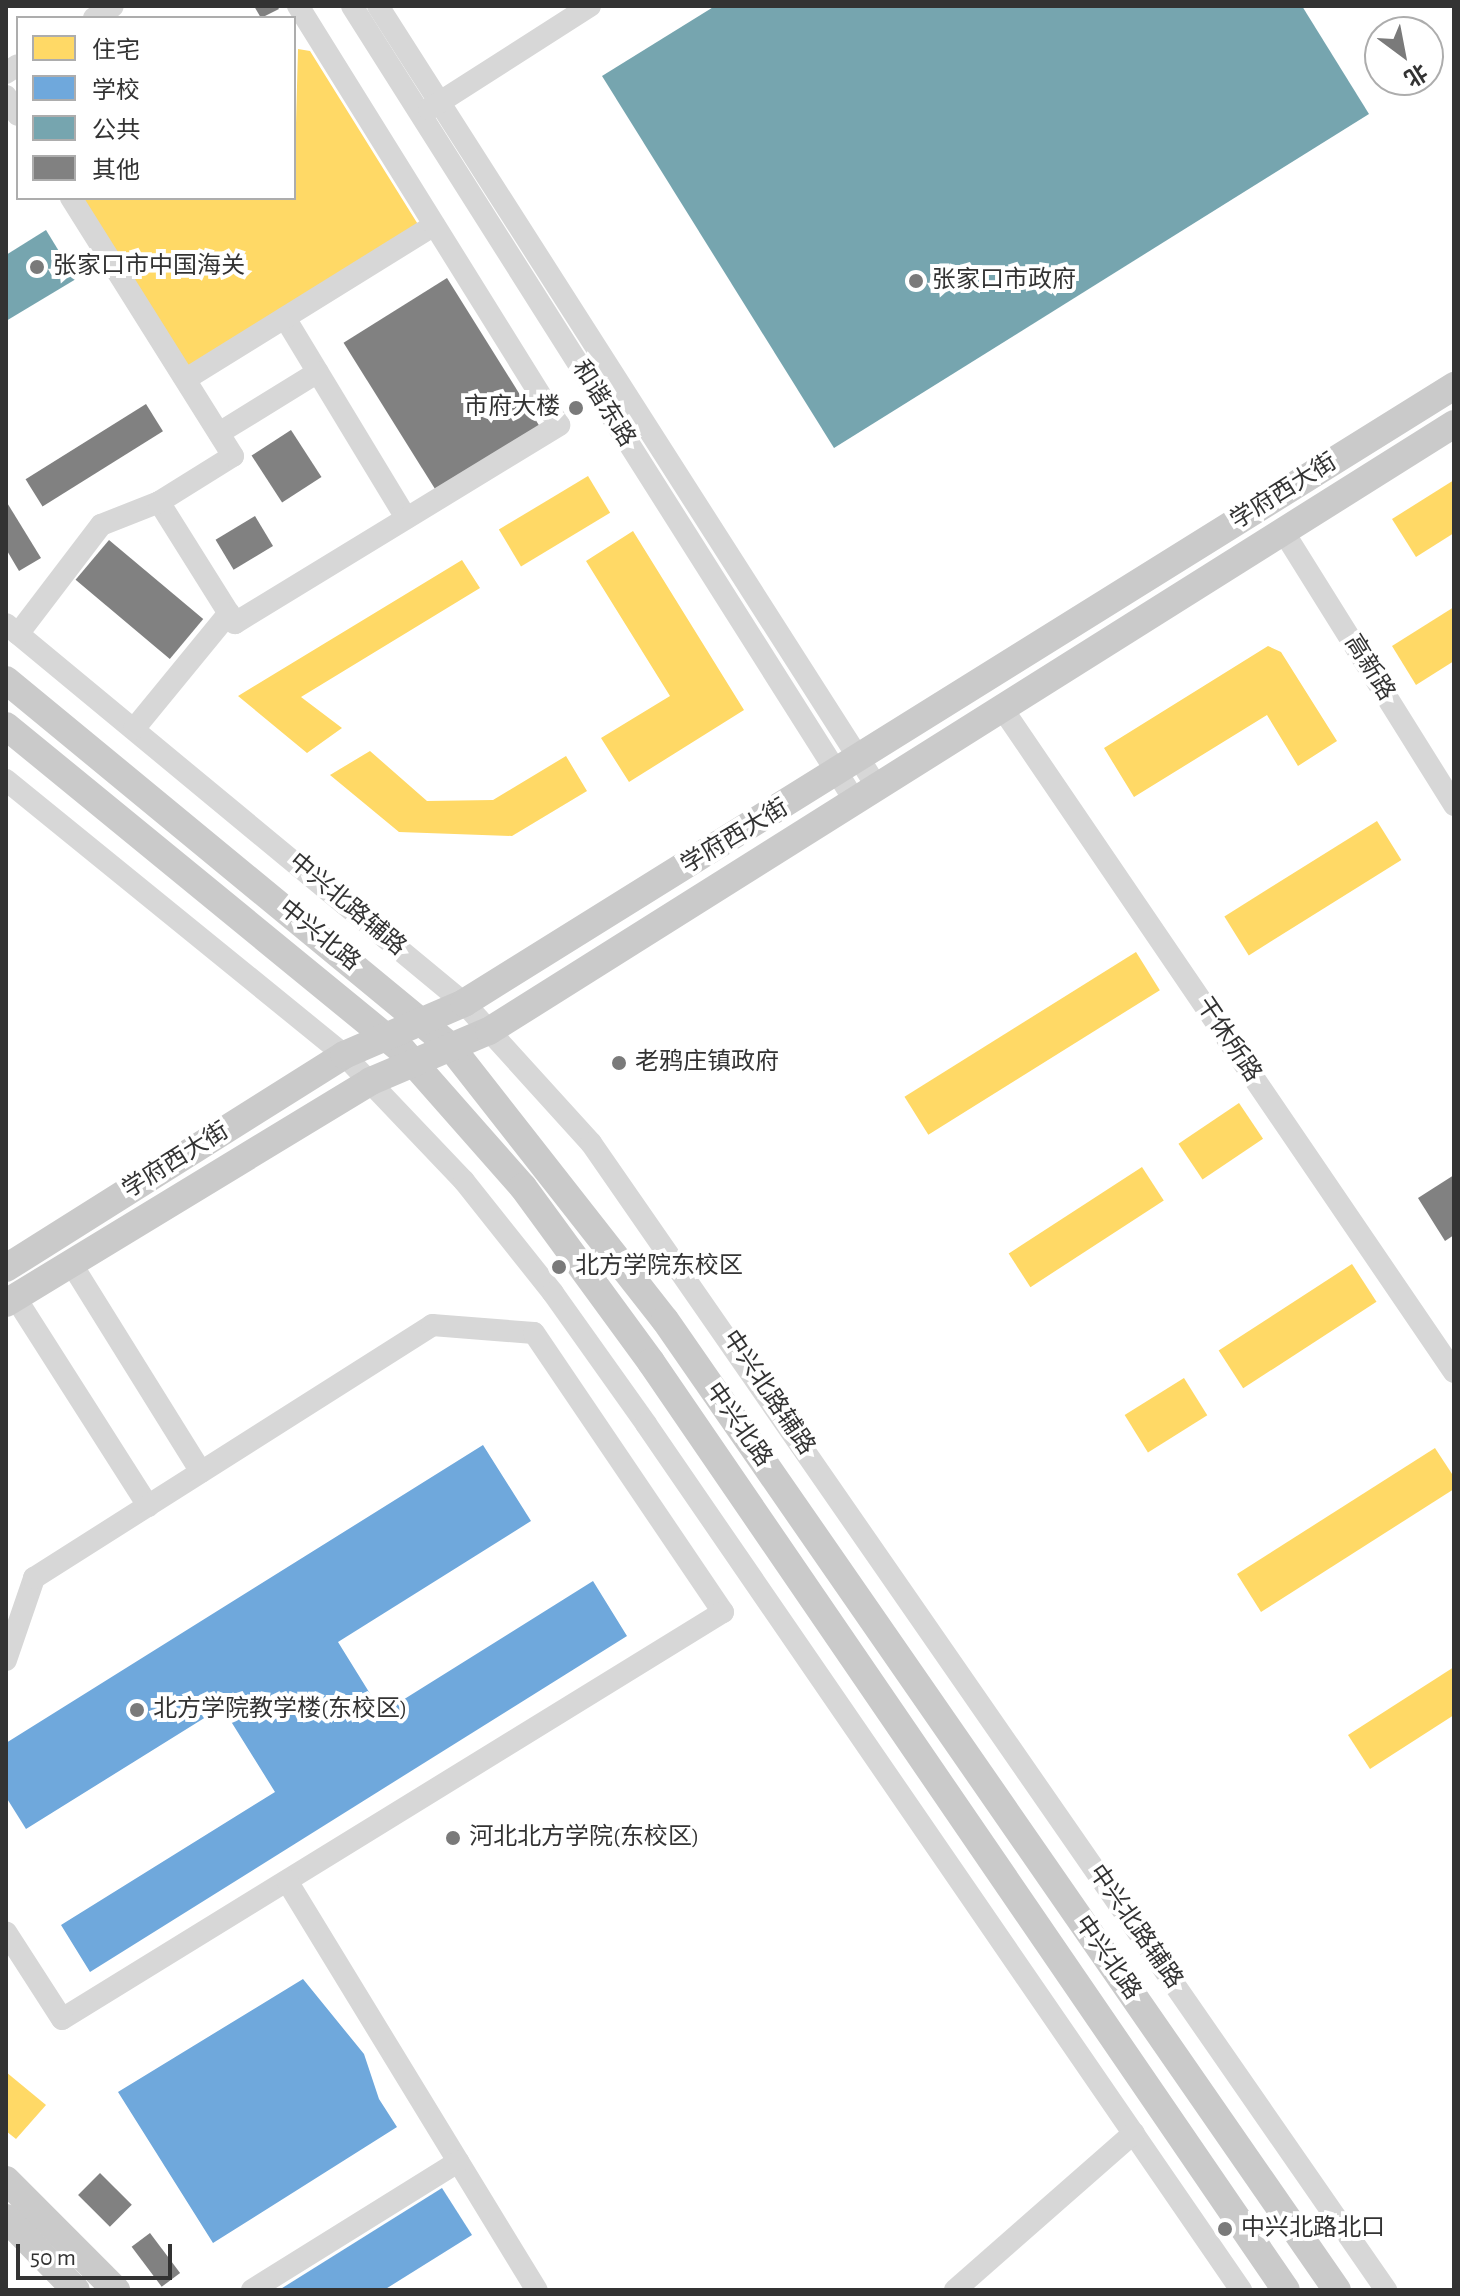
<!DOCTYPE html>
<meta charset="utf-8">
<style>
body{margin:0}
#map{position:relative;width:1460px;height:2296px;overflow:hidden;background:#fff;font-family:"Alegreya Sans","Noto Sans SC",sans-serif}
div>[style]{position:absolute}
[style*='--x']{left:calc(var(--x)*1px);top:calc(var(--y)*1px);width:calc(var(--w)*1px);rotate:calc(var(--a)*1deg)}
.homes>*{inset:0;background:#ffd966;transform-origin:0 0}
.schools>*{inset:0;background:#6fa8dc}
.public>*{inset:0;background:#76a5af}
.building>*{inset:0;background:#818181;transform-origin:0 0}
.minor>*{height:22px;margin:-11px;padding:0 11px;transform-origin:11px;border-radius:11px;background:#d7d7d7}
.major>*{height:28px;margin:-14px;padding:0 14px;transform-origin:14px;border-radius:14px;background:#cacaca}
.dots>*{width:22px;height:22px;translate:-50% -50%;box-sizing:border-box;border:4px solid #fff;border-radius:50%}
span{translate:-50% -50%;white-space:nowrap;text-align:center;line-height:1.15;-webkit-text-stroke:8px #fff;paint-order:stroke}
.poi-label{font-size:24px;color:#333}
.left{translate:0 -50%;text-align:left}
.right{translate:-100% -50%;text-align:right}
.street-label{font-size:24px;color:#333}
.frame{position:absolute;inset:0;border:8px solid #333;pointer-events:none}
.legend{position:absolute;left:16px;top:16px;width:280px;height:184px;box-sizing:border-box;background:#fff;border:2px solid #adadad;margin:0;padding:10px 14px;list-style:none;font-size:24px;color:#333}
.legend li{display:flex;align-items:center;gap:16px;height:40px}
.legend b{width:40px;border:2px solid #adadad}
.north{position:absolute;left:1364px;top:16px;width:80px;height:80px;box-sizing:border-box;background:#fff;border:2px solid #adadad;border-radius:50%;rotate:148deg;font-size:22px;font-weight:700;line-height:32px;text-align:center;color:#333}
.north::after{content:'';display:block;margin:auto;width:28px;height:36px;background:#7a7a7a;clip-path:polygon(50% 0,100% 100%,50% 72%,0 100%)}
.scale{position:absolute;left:16px;top:2244px;width:156px;height:36px;box-sizing:border-box;border:4px solid #333;border-top:0;padding-left:10px;font-size:24px;line-height:28px;white-space:nowrap;color:#333;-webkit-text-stroke:6px #fff;paint-order:stroke}
</style>
<div id="map">
<div class="homes">
<div style="clip-path:polygon(298px 49px,310px 51px,419px 226px,189px 369px,80px 198px,294px 198px)"></div>
<div style="left:588px;top:476px;width:43px;height:104px;rotate:59deg"></div>
<div style="clip-path:polygon(1454px 480px,1454px 533px,1416px 557px,1392px 519px)"></div>
<div style="clip-path:polygon(633px 531px,744px 710px,629px 782px,601px 738px,670px 696px,586px 561px)"></div>
<div style="clip-path:polygon(462px 560px,480px 588px,301px 697px,342px 728px,307px 753px,238px 696px)"></div>
<div style="clip-path:polygon(1454px 607px,1454px 661px,1416px 685px,1392px 646px)"></div>
<div style="clip-path:polygon(1268px 646px,1281px 652px,1337px 741px,1298px 766px,1267px 715px,1134px 797px,1104px 748px)"></div>
<div style="clip-path:polygon(370px 751px,427px 801px,493px 800px,566px 756px,587px 791px,512px 836px,399px 832px,330px 775px)"></div>
<div style="left:1377px;top:821px;width:46px;height:180px;rotate:58deg"></div>
<div style="left:1136px;top:952px;width:45px;height:273px;rotate:58deg"></div>
<div style="left:1239px;top:1103px;width:43px;height:73px;rotate:56deg"></div>
<div style="left:1142px;top:1167px;width:40px;height:159px;rotate:57deg"></div>
<div style="left:1352px;top:1264px;width:45px;height:159px;rotate:57deg"></div>
<div style="left:1184px;top:1378px;width:44px;height:70px;rotate:58deg"></div>
<div style="clip-path:polygon(1435px 1448px,1454px 1477px,1454px 1489px,1261px 1612px,1237px 1574px)"></div>
<div style="clip-path:polygon(1454px 1667px,1454px 1715px,1370px 1769px,1348px 1735px)"></div>
<div style="clip-path:polygon(6px 2072px,46px 2105px,16px 2139px,6px 2131px)"></div>
</div>
<div class="schools">
<div style="clip-path:polygon(483px 1445px,531px 1521px,338px 1642px,382px 1713px,593px 1581px,627px 1636px,90px 1972px,61px 1925px,275px 1792px,222px 1707px,26px 1829px,6px 1797px,6px 1743px)"></div>
<div style="clip-path:polygon(303px 1979px,364px 2054px,379px 2099px,397px 2127px,213px 2243px,118px 2092px)"></div>
<div style="clip-path:polygon(442px 2188px,472px 2235px,384px 2290px,279px 2290px)"></div>
</div>
<div class="public">
<div style="clip-path:polygon(715px 6px,1302px 6px,1369px 114px,834px 448px,602px 76px)"></div>
<div style="clip-path:polygon(46px 230px,76px 279px,6px 321px,6px 255px)"></div>
</div>
<div class="building">
<div style="clip-path:polygon(254px 6px,277px 6px,279px 9px,261px 18px)"></div>
<div style="left:447px;top:278px;width:178px;height:122px;rotate:58deg"></div>
<div style="left:146px;top:404px;width:32px;height:142px;rotate:58deg"></div>
<div style="left:291px;top:430px;width:56px;height:47px;rotate:57deg"></div>
<div style="clip-path:polygon(6px 501px,41px 558px,19px 571px,6px 549px)"></div>
<div style="left:255px;top:516px;width:35px;height:46px;rotate:59deg"></div>
<div style="left:109px;top:540px;width:123px;height:52px;rotate:40deg"></div>
<div style="clip-path:polygon(1454px 1175px,1454px 1235px,1445px 1241px,1418px 1198px)"></div>
<div style="left:100px;top:2173px;width:45px;height:31px;rotate:45deg"></div>
<div style="left:150px;top:2233px;width:50px;height:23px;rotate:53deg"></div>
</div>
<div class="minor">
<div style="--x:352;--y:6;--w:941;--a:57.68"></div>
<div style="--x:378;--y:6;--w:927;--a:57.42"></div>
<div style="--x:94;--y:18;--w:22;--a:-32"></div>
<div style="--x:6;--y:73;--w:14;--a:-34"></div>
<div style="--x:6;--y:96;--w:22;--a:58"></div>
<div style="--x:429;--y:109;--w:191;--a:-32.6"></div>
<div style="--x:285;--y:318;--w:234;--a:58.8"></div>
<div style="--x:186;--y:379;--w:292;--a:-31.8"></div>
<div style="--x:219;--y:433;--w:116;--a:-31.6"></div>
<div style="--x:159;--y:502;--w:143;--a:57.9"></div>
<div style="--x:235;--y:623;--w:380;--a:-31.4"></div>
<div style="--x:559;--y:425;--w:494;--a:-121.9"></div>
<div style="--x:1283;--y:531;--w:323;--a:58"></div>
<div style="--x:6;--y:624;--w:594;--a:39.61"></div>
<div style="--x:464;--y:1003;--w:189;--a:47.8"></div>
<div style="--x:591;--y:1143;--w:1396;--a:55.27"></div>
<div style="--x:18;--y:634;--w:137;--a:-52.7"></div>
<div style="--x:101;--y:525;--w:62;--a:-21.6"></div>
<div style="--x:159;--y:502;--w:87;--a:-31.9"></div>
<div style="--x:233;--y:456;--w:305;--a:-122.1"></div>
<div style="--x:1002;--y:708;--w:803;--a:55.76"></div>
<div style="--x:134;--y:729;--w:150;--a:-50.7"></div>
<div style="--x:6;--y:780;--w:436;--a:39.1"></div>
<div style="--x:344;--y:1055;--w:174;--a:46.4"></div>
<div style="--x:464;--y:1181;--w:143;--a:51.5"></div>
<div style="--x:553;--y:1293;--w:161;--a:54.6"></div>
<div style="--x:646;--y:1424;--w:1051;--a:55.51"></div>
<div style="--x:71;--y:1263;--w:246;--a:58.1"></div>
<div style="--x:15;--y:1297;--w:248;--a:57.5"></div>
<div style="--x:6;--y:1660;--w:87;--a:-71.1"></div>
<div style="--x:34;--y:1578;--w:472;--a:-32.4"></div>
<div style="--x:432;--y:1325;--w:102;--a:4.5"></div>
<div style="--x:534;--y:1333;--w:337;--a:55.9"></div>
<div style="--x:723;--y:1612;--w:776;--a:148.38"></div>
<div style="--x:62;--y:2019;--w:103;--a:-122.8"></div>
<div style="--x:287;--y:1881;--w:479;--a:58.6"></div>
<div style="--x:252;--y:2290;--w:243;--a:-31.9"></div>
<div style="--x:955;--y:2290;--w:238;--a:-41.3"></div>
</div>
<div class="major">
<div style="--x:6;--y:680;--w:575;--a:39.5"></div>
<div style="--x:450;--y:1046;--w:348;--a:51.9"></div>
<div style="--x:665;--y:1320;--w:1180;--a:55.29"></div>
<div style="--x:6;--y:726;--w:513;--a:39.31"></div>
<div style="--x:403;--y:1051;--w:181;--a:48.6"></div>
<div style="--x:523;--y:1187;--w:217;--a:53.8"></div>
<div style="--x:651;--y:1362;--w:1124;--a:55.62"></div>
<div style="--x:6;--y:1268;--w:400;--a:-32.2"></div>
<div style="--x:344;--y:1055;--w:131;--a:-23.4"></div>
<div style="--x:464;--y:1003;--w:1167;--a:-31.93"></div>
<div style="--x:6;--y:1303;--w:427;--a:-31.3"></div>
<div style="--x:371;--y:1081;--w:128;--a:-23"></div>
<div style="--x:489;--y:1031;--w:1140;--a:-32.17"></div>
<div style="--x:6;--y:2180;--w:156;--a:45"></div>
<div style="--x:6;--y:2218;--w:100;--a:45.8"></div>
</div>
<div class="dots">
<div style="left:37px;top:267px;background:#7a7a7a"></div>
<div style="left:916px;top:281px;background:#7a7a7a"></div>
<div style="left:576px;top:408px;background:#7a7a7a"></div>
<div style="left:619px;top:1063px;background:#7a7a7a"></div>
<div style="left:559px;top:1267px;background:#7a7a7a"></div>
<div style="left:137px;top:1710px;background:#7a7a7a"></div>
<div style="left:453px;top:1838px;background:#7a7a7a"></div>
<div style="left:1225px;top:2229px;background:#7a7a7a"></div>
</div>
<div class="poi-label">
<span class="left" style="left:53px;top:267px">张家口市中国海关</span>
<span class="left" style="left:932px;top:281px">张家口市政府</span>
<span class="right" style="left:560px;top:408px">市府大楼</span>
<span class="left" style="left:635px;top:1063px">老鸦庄镇政府</span>
<span class="left" style="left:575px;top:1267px">北方学院东校区</span>
<span class="left" style="left:153px;top:1710px">北方学院教学楼(东校区)</span>
<span class="left" style="left:469px;top:1838px">河北北方学院(东校区)</span>
<span class="left" style="left:1241px;top:2229px">中兴北路北口</span>
</div>
<div class="street-label">
<span style="left:603px;top:404px;rotate:58deg">和谐东路</span>
<span style="left:1284px;top:492px;rotate:-32deg">学府西大街</span>
<span style="left:1369px;top:668px;rotate:58deg">高新路</span>
<span style="left:735px;top:837px;rotate:-31deg">学府西大街</span>
<span style="left:347px;top:905px;rotate:40deg">中兴北路辅路</span>
<span style="left:319px;top:936px;rotate:39deg">中兴北路</span>
<span style="left:1228px;top:1040px;rotate:56deg">干休所路</span>
<span style="left:176px;top:1161px;rotate:-32deg">学府西大街</span>
<span style="left:768px;top:1393px;rotate:56deg">中兴北路辅路</span>
<span style="left:738px;top:1425px;rotate:55deg">中兴北路</span>
<span style="left:1135px;top:1927px;rotate:55deg">中兴北路辅路</span>
<span style="left:1107px;top:1958px;rotate:55deg">中兴北路</span>
</div>
<div class="frame"></div>
<ul class="legend">
<li><b style="height:22px;background:#ffd966"></b>住宅</li>
<li><b style="height:22px;background:#6fa8dc"></b>学校</li>
<li><b style="height:22px;background:#76a5af"></b>公共</li>
<li><b style="height:22px;background:#818181"></b>其他</li>
</ul>
<div class="north">北</div>
<div class="scale">50 m</div>
</div>
